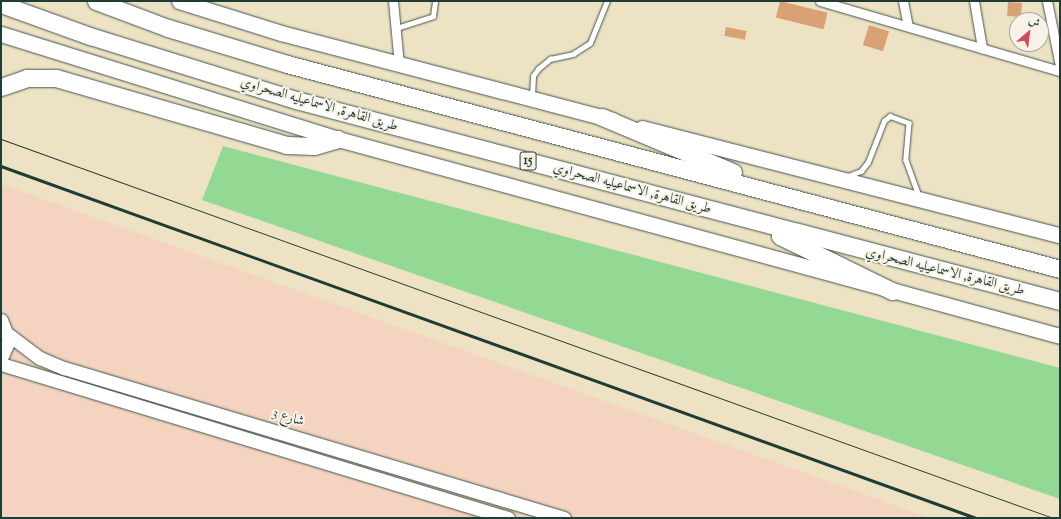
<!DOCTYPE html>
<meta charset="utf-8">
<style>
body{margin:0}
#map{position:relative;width:1061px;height:519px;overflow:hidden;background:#eee2c4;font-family:"Sorts Mill Goudy",Amiri,serif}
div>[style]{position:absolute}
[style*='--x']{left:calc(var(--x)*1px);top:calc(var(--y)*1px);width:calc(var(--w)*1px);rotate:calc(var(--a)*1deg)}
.built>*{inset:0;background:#f4d3c0}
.green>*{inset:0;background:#93d993}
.building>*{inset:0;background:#d8a274;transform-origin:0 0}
.roads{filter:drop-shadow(0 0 1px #3e564a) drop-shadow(0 0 1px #3e564a)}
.lane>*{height:4.5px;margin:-2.25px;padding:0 2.25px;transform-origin:2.25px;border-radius:2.25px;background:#fff}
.street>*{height:9px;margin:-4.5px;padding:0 4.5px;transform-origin:4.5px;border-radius:4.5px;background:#fff}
.secondary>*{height:13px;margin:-6.5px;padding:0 6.5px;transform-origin:6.5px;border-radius:6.5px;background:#fff}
.primary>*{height:15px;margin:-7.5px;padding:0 7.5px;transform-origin:7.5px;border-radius:7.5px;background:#fff}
.highway>*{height:17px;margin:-8.5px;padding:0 8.5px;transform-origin:8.5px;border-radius:8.5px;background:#fff}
.tram>*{height:1px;margin:-0.5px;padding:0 0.5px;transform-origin:0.5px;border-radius:0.5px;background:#1f3d34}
.rail>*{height:2.5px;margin:-1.25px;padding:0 1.25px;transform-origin:1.25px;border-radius:1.25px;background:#1f3d34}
span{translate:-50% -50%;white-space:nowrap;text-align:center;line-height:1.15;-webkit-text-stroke:4px #f7f3e8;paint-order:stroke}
.shield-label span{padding:1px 3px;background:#f7f3e8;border:1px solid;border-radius:3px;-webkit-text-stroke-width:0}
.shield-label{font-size:13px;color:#1f3d34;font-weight:700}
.street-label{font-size:14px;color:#1f3d34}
.frame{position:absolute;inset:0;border:2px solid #1f3d34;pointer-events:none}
.north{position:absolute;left:1009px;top:12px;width:40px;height:40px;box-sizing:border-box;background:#f7f3e8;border:1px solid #a1aaa0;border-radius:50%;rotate:28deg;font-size:11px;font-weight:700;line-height:16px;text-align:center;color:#1f3d34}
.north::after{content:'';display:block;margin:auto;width:14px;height:18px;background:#d1495b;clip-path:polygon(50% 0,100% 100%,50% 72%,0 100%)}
</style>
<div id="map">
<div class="built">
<div style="clip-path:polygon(1px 184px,930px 518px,1px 518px)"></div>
</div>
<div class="green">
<div style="clip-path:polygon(223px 146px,1060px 368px,1060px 499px,202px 200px)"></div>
</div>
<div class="building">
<div style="left:780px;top:1px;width:49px;height:17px;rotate:14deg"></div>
<div style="left:1008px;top:2px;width:14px;height:14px;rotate:4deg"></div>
<div style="left:869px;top:25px;width:21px;height:21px;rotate:17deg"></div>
<div style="left:726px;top:27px;width:21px;height:9px;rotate:11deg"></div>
</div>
<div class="roads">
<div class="lane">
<div style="--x:397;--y:28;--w:38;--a:-18"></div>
<div style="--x:433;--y:16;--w:15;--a:-82"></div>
<div style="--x:532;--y:96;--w:20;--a:-87"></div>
<div style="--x:533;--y:76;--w:9;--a:-54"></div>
<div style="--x:538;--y:69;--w:16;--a:-40"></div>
<div style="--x:550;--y:59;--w:24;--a:-12"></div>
<div style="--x:573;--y:54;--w:20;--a:-33"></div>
<div style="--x:590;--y:43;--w:45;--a:-68"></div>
<div style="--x:848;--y:176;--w:14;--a:-21"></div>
<div style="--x:861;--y:171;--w:11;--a:-52"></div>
<div style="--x:868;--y:162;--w:44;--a:-68.7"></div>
<div style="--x:884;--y:121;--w:8;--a:-40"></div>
<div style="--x:890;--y:116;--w:20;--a:20"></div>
<div style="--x:909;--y:123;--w:37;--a:95"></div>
<div style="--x:906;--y:160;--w:37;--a:70"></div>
</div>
<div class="street">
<div style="--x:393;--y:1;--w:64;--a:84.6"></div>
<div style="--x:820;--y:1;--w:250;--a:16.3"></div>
<div style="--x:903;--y:1;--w:25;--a:79"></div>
<div style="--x:974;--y:1;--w:48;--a:80.3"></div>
<div style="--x:1047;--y:1;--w:66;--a:78.7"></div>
</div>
<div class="secondary">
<div style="--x:1;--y:320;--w:22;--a:68"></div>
<div style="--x:9;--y:340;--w:20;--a:114"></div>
<div style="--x:9;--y:335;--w:39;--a:37"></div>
<div style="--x:40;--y:358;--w:26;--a:23"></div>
<div style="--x:64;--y:368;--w:522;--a:16.7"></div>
<div style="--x:1;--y:364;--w:530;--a:16.9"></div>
</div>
<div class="primary">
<div style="--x:179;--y:1;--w:107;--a:17.4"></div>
<div style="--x:281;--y:33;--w:343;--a:14.7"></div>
<div style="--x:1;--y:34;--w:353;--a:17.3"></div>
<div style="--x:338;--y:139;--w:748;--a:15.26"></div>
<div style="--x:642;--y:128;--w:431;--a:14.4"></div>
</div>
<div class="highway">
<div style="--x:96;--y:1;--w:77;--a:20.6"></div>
<div style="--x:168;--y:28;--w:124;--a:16.8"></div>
<div style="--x:287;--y:64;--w:800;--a:14.85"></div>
<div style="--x:1;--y:4;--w:95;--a:19.8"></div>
<div style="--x:90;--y:36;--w:216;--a:17.3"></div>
<div style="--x:296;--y:100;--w:790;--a:14.74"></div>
<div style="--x:1;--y:87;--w:28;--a:-19"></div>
<div style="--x:27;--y:78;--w:29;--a:0"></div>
<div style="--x:56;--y:78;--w:240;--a:16.2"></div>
<div style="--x:286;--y:145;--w:28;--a:2"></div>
<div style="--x:314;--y:146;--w:25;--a:-16"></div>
<div style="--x:602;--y:117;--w:142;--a:22.8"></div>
<div style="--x:780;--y:236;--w:125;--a:26.2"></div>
</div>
</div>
<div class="tram">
<div style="--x:1;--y:139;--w:1118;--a:19.81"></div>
</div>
<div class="rail">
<div style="--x:1;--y:166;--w:1037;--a:19.85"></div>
</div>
<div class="shield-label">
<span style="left:528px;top:161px">15</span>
</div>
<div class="street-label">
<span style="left:319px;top:105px;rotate:16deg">طريق القاهرة, الاسماعيليه الصحراوي</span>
<span style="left:632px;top:189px;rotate:15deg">طريق القاهرة, الاسماعيليه الصحراوي</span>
<span style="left:945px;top:272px;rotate:14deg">طريق القاهرة, الاسماعيليه الصحراوي</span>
<span style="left:288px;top:418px;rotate:17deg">شارع 3</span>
</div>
<div class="frame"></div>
<div class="north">ش</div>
</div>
